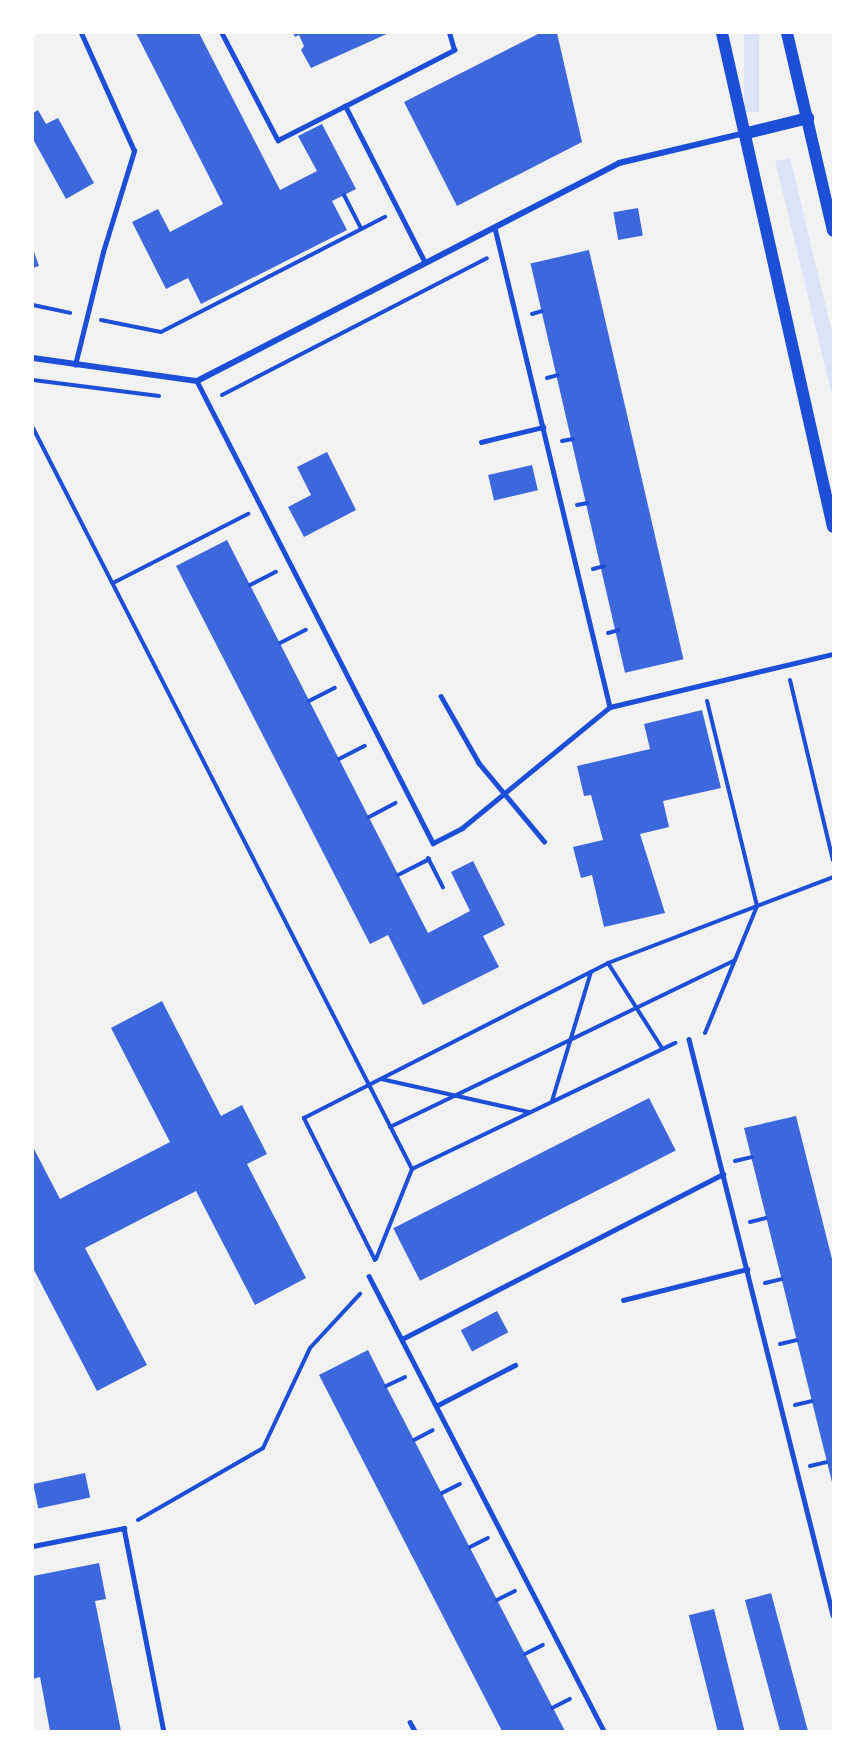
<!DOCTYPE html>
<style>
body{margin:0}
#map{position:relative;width:866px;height:1764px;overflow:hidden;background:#f2f2f2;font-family:"PT Sans Narrow",sans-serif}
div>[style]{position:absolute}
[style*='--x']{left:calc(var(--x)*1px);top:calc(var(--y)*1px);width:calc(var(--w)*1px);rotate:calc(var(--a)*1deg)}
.green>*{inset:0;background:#dbe4f7;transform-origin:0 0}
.building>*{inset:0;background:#3d67dc;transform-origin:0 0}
.path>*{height:4px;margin:-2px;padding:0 2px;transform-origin:2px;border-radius:2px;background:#1d4ed8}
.service>*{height:4.5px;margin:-2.25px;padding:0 2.25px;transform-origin:2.25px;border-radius:2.25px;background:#1d4ed8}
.minor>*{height:6px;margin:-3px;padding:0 3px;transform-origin:3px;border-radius:3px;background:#1d4ed8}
.secondary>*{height:12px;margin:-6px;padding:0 6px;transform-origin:6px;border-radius:6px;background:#1d4ed8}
span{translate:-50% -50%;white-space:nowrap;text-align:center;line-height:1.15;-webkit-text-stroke:6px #fff;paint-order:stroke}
.frame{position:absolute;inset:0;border:34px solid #fff;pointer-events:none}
</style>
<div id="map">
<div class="green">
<div style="left:744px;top:33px;width:15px;height:79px"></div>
<div style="clip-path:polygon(790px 158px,833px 336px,833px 399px,775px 161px)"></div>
</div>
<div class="building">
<div style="clip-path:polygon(136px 33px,199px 33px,280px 190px,317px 171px,298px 136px,322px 124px,356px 189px,332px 201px,347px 230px,201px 304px,188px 278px,166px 289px,132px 222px,158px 209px,170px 232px,223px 204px)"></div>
<div style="clip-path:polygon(293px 33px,389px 33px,311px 68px,301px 50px,304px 46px,299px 35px,295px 37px)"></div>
<div style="clip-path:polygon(540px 33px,557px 33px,582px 142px,457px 206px,404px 102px)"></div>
<div style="clip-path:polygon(38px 110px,46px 124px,58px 118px,94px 183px,66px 199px,33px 139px,33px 113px)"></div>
<div style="left:638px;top:208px;width:28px;height:25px;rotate:80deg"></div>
<div style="clip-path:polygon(33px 249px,39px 266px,33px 268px)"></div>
<div style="left:589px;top:250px;width:420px;height:60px;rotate:77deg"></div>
<div style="clip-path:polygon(327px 452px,356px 510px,304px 537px,288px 507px,311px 495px,297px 467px)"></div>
<div style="left:532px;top:465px;width:26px;height:45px;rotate:77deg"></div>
<div style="clip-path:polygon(227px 540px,428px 933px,470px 911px,451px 872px,473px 861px,505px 925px,483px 936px,499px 967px,423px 1005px,388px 935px,370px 944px,176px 566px)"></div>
<div style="clip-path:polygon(702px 710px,721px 788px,663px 801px,669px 827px,640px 834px,665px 913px,604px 927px,592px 875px,581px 878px,573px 847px,603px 840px,591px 795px,584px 796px,577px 766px,650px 749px,644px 724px)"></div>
<div style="clip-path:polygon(162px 1001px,221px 1116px,242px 1105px,267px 1154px,247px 1164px,306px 1278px,255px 1305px,196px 1191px,85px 1248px,147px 1365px,97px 1391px,33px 1268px,33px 1147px,60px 1199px,170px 1142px,111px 1028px)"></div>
<div style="left:649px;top:1098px;width:59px;height:287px;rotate:63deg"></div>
<div style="clip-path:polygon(796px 1116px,833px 1263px,832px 1482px,744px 1128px)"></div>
<div style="left:497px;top:1311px;width:24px;height:41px;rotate:62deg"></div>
<div style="clip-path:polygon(368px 1350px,386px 1386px,565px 1731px,502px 1731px,319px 1375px)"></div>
<div style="left:85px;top:1473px;width:25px;height:53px;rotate:78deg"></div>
<div style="clip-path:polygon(99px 1563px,106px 1599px,95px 1601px,121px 1731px,50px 1731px,40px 1677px,33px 1679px,33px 1576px)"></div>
<div style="left:771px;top:1593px;width:143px;height:27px;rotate:75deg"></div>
<div style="left:714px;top:1609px;width:126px;height:26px;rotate:76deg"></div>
</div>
<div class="path">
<div style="--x:344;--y:195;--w:38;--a:63"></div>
<div style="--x:33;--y:305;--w:38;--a:12"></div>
<div style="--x:532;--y:314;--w:10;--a:-17"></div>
<div style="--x:101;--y:320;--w:61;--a:11.3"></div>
<div style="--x:161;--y:332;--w:252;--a:-27.2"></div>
<div style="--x:547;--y:378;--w:11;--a:-15"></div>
<div style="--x:33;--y:380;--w:127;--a:7.2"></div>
<div style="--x:222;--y:395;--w:298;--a:-27.3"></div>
<div style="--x:33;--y:428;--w:832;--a:62.91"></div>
<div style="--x:562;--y:441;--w:11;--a:-10"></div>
<div style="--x:577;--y:505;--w:11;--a:-10"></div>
<div style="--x:593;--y:569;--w:11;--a:-15"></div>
<div style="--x:113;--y:583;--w:152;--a:-27.1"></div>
<div style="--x:250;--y:585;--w:29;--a:-27"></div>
<div style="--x:608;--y:633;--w:11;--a:-15"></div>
<div style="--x:280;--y:643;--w:29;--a:-27"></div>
<div style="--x:790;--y:680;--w:185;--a:76.6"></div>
<div style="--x:309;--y:701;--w:29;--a:-27"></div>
<div style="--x:339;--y:759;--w:29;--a:-27"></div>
<div style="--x:369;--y:817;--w:30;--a:-28"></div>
<div style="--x:428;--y:858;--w:33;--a:63"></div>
<div style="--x:398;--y:875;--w:35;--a:-27"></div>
<div style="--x:608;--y:963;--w:101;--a:57.6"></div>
<div style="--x:705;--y:1033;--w:137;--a:-67.7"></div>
<div style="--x:757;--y:906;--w:211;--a:-103.7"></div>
<div style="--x:381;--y:1079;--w:152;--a:12.6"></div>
<div style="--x:552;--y:1101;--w:135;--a:-73.2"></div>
<div style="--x:390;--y:1127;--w:383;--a:-25.8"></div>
<div style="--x:735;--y:1161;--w:17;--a:-13"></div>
<div style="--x:750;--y:1222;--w:16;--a:-14"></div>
<div style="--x:376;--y:1259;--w:97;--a:-68.2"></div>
<div style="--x:412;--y:1169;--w:292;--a:-25.6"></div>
<div style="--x:375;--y:1260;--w:159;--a:-116.6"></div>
<div style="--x:304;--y:1118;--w:341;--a:-27"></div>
<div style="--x:608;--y:963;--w:241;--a:-20.9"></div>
<div style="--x:765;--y:1283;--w:17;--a:-13"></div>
<div style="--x:780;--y:1344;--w:17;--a:-13"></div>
<div style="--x:386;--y:1386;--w:21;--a:-25"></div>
<div style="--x:795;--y:1405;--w:17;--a:-13"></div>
<div style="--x:414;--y:1440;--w:21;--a:-28"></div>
<div style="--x:810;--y:1466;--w:17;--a:-13"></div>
<div style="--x:442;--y:1493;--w:20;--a:-27"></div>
<div style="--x:138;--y:1520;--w:144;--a:-29.9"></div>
<div style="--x:263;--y:1448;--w:110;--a:-64.8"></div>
<div style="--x:310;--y:1348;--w:74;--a:-47.2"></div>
<div style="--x:470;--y:1547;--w:20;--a:-27"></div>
<div style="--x:497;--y:1600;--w:20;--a:-27"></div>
<div style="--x:525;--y:1654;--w:20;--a:-27"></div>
<div style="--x:552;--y:1708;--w:20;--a:-27"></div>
</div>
<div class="service">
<div style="--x:222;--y:33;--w:121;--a:62.4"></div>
<div style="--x:278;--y:140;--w:75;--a:-26.9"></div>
<div style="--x:495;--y:228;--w:493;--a:76.5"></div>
<div style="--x:425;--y:263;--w:176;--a:-117"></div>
<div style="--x:345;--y:106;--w:123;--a:-27.2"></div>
<div style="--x:454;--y:50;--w:18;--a:-106"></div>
<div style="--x:75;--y:365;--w:116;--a:-76.1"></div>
<div style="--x:103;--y:252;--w:106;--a:-72.9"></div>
<div style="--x:134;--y:151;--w:129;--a:-114.2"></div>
<div style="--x:197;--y:381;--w:519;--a:62.94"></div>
<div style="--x:433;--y:843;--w:33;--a:-27"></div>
<div style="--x:462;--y:828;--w:191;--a:-39.3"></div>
<div style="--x:610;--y:707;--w:229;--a:-13.4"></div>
<div style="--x:481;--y:442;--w:64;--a:-13.6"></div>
<div style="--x:441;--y:696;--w:77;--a:60.4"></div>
<div style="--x:479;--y:763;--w:102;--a:50.2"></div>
<div style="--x:689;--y:1039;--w:594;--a:75.96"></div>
<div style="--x:369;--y:1276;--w:512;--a:62.68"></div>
<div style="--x:623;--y:1300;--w:128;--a:-14"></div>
<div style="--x:402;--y:1339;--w:361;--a:-27.2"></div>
<div style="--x:436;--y:1406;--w:89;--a:-27.4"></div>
<div style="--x:33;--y:1546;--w:93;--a:-11.2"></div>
<div style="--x:124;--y:1528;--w:207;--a:78.9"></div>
<div style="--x:410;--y:1722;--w:10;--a:61"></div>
</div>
<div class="minor">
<div style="--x:33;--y:358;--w:166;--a:8"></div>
<div style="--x:197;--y:381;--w:475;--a:-27.3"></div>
<div style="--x:619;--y:163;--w:130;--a:-13.4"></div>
</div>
<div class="secondary">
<div style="--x:722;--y:33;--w:506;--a:77.34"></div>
<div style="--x:787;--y:33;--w:203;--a:76.9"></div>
<div style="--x:747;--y:133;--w:63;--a:-13.8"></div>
</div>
<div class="frame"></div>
</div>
